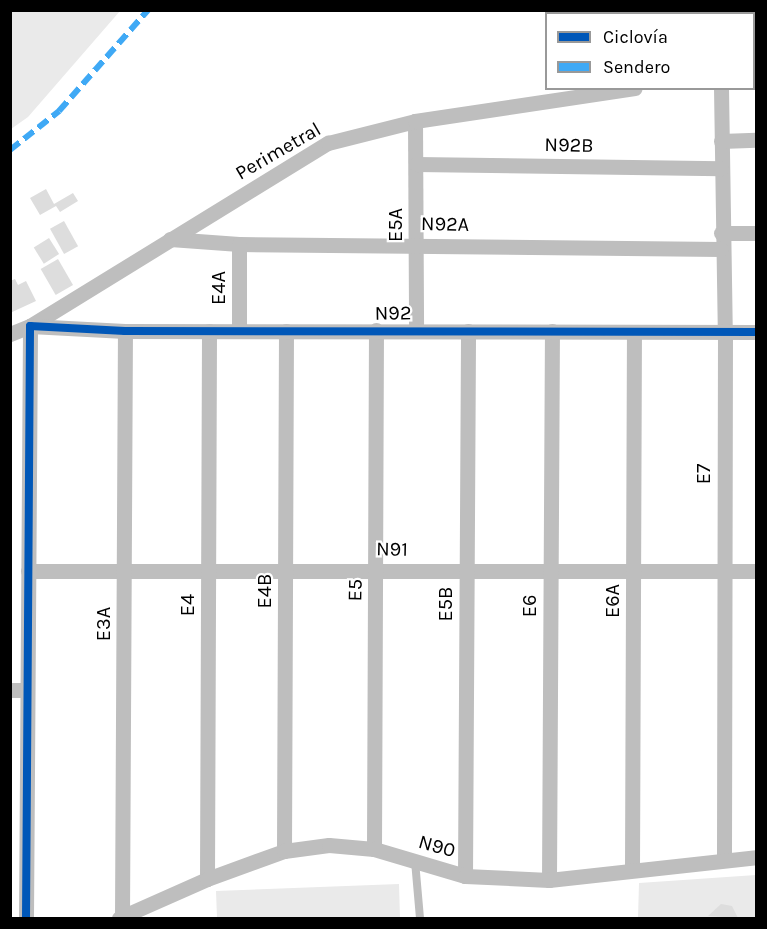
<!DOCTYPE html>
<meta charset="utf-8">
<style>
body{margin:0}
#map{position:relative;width:767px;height:929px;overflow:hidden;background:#fff;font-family:Karla,sans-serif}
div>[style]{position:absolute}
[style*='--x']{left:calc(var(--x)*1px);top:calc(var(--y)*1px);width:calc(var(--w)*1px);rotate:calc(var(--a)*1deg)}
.green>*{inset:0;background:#eaeaea}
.building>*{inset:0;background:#ddd;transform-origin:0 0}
.lane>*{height:8px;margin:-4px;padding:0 4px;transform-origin:4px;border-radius:4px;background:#bebebe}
.street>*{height:15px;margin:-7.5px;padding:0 7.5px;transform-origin:7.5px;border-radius:7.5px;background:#bebebe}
.quiet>*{height:6px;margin-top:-3px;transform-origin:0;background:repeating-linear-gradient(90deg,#3fa9f5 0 12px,transparent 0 18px)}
.cycleway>*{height:8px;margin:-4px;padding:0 4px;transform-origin:4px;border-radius:4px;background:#0057b8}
span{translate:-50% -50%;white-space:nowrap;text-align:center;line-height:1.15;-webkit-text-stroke:4.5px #fff;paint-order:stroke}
.street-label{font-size:20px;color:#000}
.frame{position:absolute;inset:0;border:12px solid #000;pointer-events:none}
.legend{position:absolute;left:545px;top:12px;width:210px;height:78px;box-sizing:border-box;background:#fff;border:2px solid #999;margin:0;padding:8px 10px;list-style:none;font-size:18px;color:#000}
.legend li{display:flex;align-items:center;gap:12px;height:30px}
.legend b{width:30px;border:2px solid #999}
</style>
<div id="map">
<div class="green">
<div style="clip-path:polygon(11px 10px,120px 11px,28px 117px,11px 129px)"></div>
<div style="clip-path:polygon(756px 875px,756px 918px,638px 918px,639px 883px)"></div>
<div style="clip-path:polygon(399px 884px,400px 918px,217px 918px,216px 891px)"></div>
</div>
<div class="building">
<div style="clip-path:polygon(46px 189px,54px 204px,73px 193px,78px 201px,60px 212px,56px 206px,40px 215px,30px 198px)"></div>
<div style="left:64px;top:221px;width:29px;height:16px;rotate:61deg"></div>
<div style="left:49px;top:238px;width:19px;height:18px;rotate:58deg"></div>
<div style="left:58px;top:259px;width:30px;height:20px;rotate:60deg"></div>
<div style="clip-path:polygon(15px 279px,18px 285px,26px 281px,36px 301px,10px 313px,10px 281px)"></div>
<div style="clip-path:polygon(721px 904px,732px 906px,738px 918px,708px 916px)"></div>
</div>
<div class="lane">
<div style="--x:415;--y:861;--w:57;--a:85"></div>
</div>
<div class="street">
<div style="--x:754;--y:72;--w:2;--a:-27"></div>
<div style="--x:721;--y:88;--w:244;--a:89.1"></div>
<div style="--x:725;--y:332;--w:527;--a:90.11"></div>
<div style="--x:415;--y:121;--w:208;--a:89.7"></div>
<div style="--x:721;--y:141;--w:35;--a:-2"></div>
<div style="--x:416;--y:164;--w:305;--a:0.8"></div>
<div style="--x:721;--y:233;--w:35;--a:0"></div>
<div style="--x:170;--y:239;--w:69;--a:4.1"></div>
<div style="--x:239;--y:244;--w:482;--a:0.6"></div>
<div style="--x:239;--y:331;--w:87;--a:-90"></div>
<div style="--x:10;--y:334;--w:22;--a:-22"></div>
<div style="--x:30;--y:326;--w:350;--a:-31.6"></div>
<div style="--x:328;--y:143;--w:90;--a:-14.2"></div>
<div style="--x:415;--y:121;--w:222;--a:-8.5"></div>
<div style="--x:28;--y:571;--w:728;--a:0"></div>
<div style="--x:10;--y:690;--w:16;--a:0"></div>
<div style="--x:374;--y:849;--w:519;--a:-89.78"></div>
<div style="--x:284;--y:851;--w:520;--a:-89.78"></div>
<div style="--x:632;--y:870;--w:538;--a:-89.79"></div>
<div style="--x:465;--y:876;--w:545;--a:-89.68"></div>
<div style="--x:207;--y:879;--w:548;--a:-89.79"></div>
<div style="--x:549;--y:880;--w:549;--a:-89.69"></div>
<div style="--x:26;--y:918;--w:592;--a:-89.61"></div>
<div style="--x:30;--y:326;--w:95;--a:3"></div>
<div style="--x:125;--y:331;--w:631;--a:0.09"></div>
<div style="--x:119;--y:918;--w:96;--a:-23.9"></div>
<div style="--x:207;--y:879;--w:82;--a:-20"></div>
<div style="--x:284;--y:851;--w:45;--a:-7.6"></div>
<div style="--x:329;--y:845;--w:45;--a:5.1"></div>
<div style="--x:374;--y:849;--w:95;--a:16.5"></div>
<div style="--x:465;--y:876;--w:84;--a:2.7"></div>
<div style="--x:549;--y:880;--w:208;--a:-6.3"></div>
<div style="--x:122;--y:918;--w:587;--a:-89.71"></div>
</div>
<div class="quiet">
<div style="--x:10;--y:150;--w:63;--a:-38.5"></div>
<div style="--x:59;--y:111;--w:135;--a:-48.6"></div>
</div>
<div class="cycleway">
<div style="--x:26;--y:918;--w:592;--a:-89.61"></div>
<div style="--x:30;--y:326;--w:95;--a:3"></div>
<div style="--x:125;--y:331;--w:631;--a:0.09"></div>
</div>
<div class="street-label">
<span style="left:569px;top:145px;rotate:1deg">N92B</span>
<span style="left:278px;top:151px;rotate:-30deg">Perimetral</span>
<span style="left:445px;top:224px;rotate:1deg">N92A</span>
<span style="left:395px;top:225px;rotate:-90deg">E5A</span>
<span style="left:218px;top:288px;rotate:-90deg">E4A</span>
<span style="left:393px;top:313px;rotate:-1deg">N92</span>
<span style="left:703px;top:474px;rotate:-90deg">E7</span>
<span style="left:392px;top:549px;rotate:1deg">N91</span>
<span style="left:355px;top:590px;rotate:-89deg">E5</span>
<span style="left:264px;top:591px;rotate:-90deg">E4B</span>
<span style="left:612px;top:601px;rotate:-90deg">E6A</span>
<span style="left:445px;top:604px;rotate:-90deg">E5B</span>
<span style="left:187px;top:605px;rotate:-90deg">E4</span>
<span style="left:529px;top:606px;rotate:-90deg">E6</span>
<span style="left:103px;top:624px;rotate:-90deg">E3A</span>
<span style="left:437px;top:846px;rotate:16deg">N90</span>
</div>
<div class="frame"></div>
<ul class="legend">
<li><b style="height:8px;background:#0057b8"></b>Ciclovía</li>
<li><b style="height:8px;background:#3fa9f5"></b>Sendero</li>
</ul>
</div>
